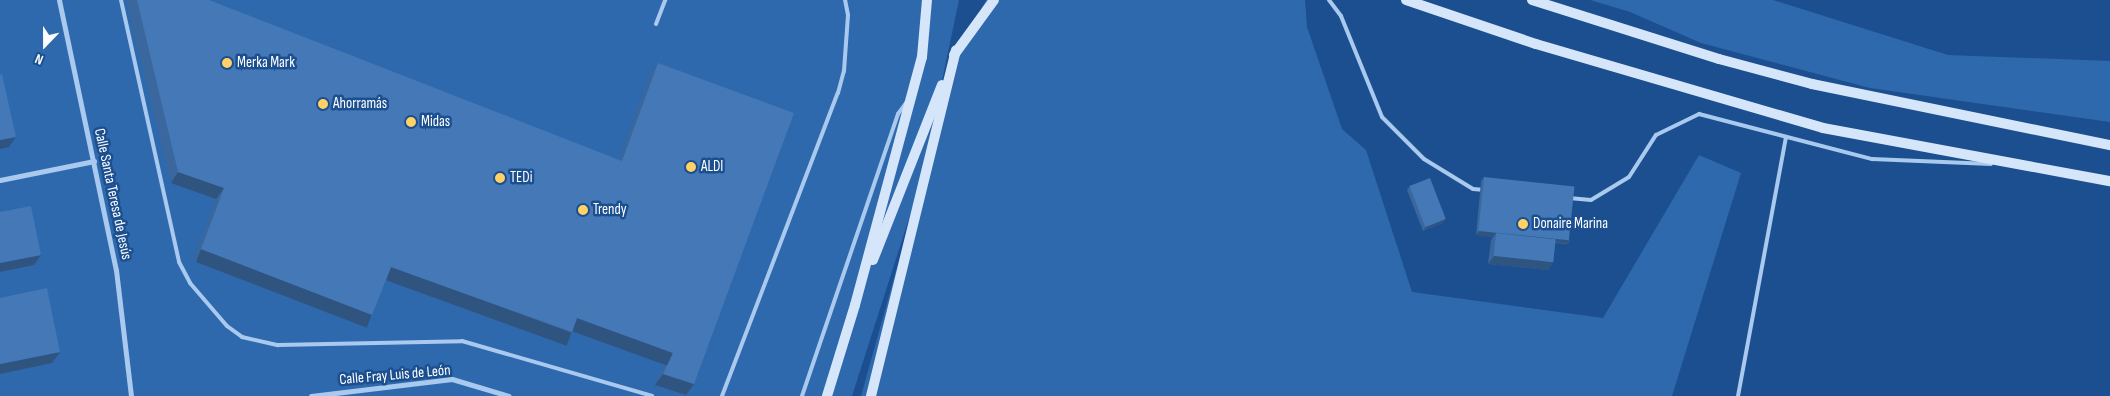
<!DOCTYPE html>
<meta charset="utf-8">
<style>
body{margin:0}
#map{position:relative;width:2110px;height:396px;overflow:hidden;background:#1b4f8f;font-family:"Sofia Sans Condensed",sans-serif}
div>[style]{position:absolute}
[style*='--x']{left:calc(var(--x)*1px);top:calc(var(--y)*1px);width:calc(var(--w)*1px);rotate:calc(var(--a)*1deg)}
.green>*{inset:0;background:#2e69ad}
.service>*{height:4px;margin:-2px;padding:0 2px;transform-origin:2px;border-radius:2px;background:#a9c9ee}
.minor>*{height:5px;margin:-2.5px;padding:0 2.5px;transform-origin:2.5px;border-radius:2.5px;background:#a9c9ee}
.secondary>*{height:10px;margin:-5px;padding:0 5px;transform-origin:5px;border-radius:5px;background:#d6e6fa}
.wall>*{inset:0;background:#3a679d}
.shaded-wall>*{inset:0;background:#305480;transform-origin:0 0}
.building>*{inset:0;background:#4478b7;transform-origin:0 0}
.dots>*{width:14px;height:14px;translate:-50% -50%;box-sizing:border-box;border:2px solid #1b4f8f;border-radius:50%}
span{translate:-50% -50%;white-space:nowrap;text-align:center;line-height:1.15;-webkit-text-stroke:5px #1b4f8f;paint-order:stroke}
.poi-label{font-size:15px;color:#fff}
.left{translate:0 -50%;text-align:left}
.street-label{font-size:15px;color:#fff}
.north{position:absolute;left:20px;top:20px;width:50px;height:50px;-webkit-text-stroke:4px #1b4f8f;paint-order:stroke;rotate:202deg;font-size:14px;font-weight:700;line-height:20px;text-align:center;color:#fff}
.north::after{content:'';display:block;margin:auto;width:18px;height:22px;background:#fff;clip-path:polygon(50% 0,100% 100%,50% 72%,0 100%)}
</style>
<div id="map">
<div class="green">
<div style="clip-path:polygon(0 0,959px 0,922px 176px,955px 60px,986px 0,1305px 0,1307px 27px,1342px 129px,1366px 150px,1412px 292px,1603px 318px,1699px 155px,1741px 173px,1672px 396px,861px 396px,921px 181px,852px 396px,0 396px)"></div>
<div style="clip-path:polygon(1590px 0,1773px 0,1948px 55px,2110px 61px,2110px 122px,1870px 88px,1701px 43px,1630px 12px)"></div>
</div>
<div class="service">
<div style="--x:121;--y:0;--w:268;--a:77.5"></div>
<div style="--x:179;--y:262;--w:24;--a:62"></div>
<div style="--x:190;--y:283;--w:57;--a:49.3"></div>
<div style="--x:227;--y:326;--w:19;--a:36"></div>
<div style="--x:242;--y:337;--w:37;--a:13"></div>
<div style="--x:278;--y:345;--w:184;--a:-1.2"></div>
<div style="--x:462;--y:341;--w:198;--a:16.1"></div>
<div style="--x:1329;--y:0;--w:20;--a:53"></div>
<div style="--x:1341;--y:16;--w:109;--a:67.9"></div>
<div style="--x:1382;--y:117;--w:59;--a:45"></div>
<div style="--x:1424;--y:159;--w:57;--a:31.5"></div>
<div style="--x:1473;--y:189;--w:12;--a:5"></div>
<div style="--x:656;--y:24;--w:26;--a:-69"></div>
<div style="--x:1569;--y:198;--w:22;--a:5"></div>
<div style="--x:1591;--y:200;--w:44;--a:-31.2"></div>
<div style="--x:1629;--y:177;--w:50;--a:-57.3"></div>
<div style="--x:1656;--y:135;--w:48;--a:-26"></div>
<div style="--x:1699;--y:114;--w:179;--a:14.6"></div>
<div style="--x:1872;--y:159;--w:119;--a:2.4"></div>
<div style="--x:722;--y:396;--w:324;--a:-69.1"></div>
<div style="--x:838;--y:93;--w:23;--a:-75"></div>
<div style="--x:844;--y:71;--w:56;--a:-85.9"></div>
<div style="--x:848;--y:15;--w:15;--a:-101"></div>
<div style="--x:802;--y:396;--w:298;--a:-71.2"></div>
<div style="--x:898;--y:114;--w:14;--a:-54"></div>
<div style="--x:1738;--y:396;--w:263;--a:-79.5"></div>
</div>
<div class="minor">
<div style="--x:59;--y:0;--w:276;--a:78.1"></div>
<div style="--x:116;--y:270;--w:127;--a:83.2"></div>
<div style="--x:0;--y:180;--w:96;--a:-11.4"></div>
<div style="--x:311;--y:396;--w:142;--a:-6.9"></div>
<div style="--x:452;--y:379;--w:59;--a:16.6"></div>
</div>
<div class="secondary">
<div style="--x:1406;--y:0;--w:137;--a:18.7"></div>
<div style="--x:1536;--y:44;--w:299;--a:16.3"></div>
<div style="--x:1823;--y:128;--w:292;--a:10.5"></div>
<div style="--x:1532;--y:0;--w:196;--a:17.5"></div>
<div style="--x:1719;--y:59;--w:96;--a:15"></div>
<div style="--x:1812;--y:84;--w:304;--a:11.6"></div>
<div style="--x:954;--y:55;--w:68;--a:-54"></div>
<div style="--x:873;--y:260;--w:188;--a:-68.5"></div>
<div style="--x:827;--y:396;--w:95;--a:-72.9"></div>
<div style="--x:855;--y:305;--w:257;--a:-74.9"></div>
<div style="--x:922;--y:57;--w:57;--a:-85"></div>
<div style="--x:871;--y:396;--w:356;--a:-76.2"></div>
</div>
<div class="wall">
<div style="clip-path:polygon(126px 0,209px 0,619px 160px,650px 74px,658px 63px,694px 384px,686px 395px,655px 385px,665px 364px,572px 331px,564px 343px,386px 279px,372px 315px,364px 326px,193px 260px,216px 199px,171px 183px)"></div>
<div style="clip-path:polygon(1484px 177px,1570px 240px,1567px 244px,1555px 243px,1553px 262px,1548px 270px,1488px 264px,1491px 240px,1493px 237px,1476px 235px,1481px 181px)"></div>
<div style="clip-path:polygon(1410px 186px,1443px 223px,1423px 231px,1407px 190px)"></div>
</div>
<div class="shaded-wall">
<div style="clip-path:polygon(16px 137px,9px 147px,0 149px,0 140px)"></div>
<div style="clip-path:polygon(178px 172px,224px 188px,216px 199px,171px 183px)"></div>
<div style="clip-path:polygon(1446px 219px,1443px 223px,1423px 231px,1426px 227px)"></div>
<div style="clip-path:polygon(1479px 231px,1496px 233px,1493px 237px,1476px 235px)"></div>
<div style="left:1496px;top:233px;width:74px;height:4px;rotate:5deg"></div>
<div style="left:201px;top:249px;width:183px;height:14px;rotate:21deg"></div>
<div style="clip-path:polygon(41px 255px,34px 265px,0 272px,0 263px)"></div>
<div style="clip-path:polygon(1494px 256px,1553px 262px,1548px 270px,1488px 264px)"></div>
<div style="left:391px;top:267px;width:192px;height:14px;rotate:20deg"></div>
<div style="left:577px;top:318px;width:102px;height:14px;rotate:20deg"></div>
<div style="clip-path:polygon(60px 352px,52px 363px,0 374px,0 364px)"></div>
<div style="clip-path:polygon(663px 374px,694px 384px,686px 395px,655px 385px)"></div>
</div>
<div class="building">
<div style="clip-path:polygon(137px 0,209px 0,622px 161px,658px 63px,794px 113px,694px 384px,663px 374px,673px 353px,577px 318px,572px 332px,391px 267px,372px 315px,201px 249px,224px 188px,178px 172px)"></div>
<div style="clip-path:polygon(2px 74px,16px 137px,0 140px,0 75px)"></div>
<div style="left:1484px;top:177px;width:91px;height:54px;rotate:6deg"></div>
<div style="left:1430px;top:178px;width:44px;height:22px;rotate:69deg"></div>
<div style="clip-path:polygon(31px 206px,41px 255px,0 263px,0 212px)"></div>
<div style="left:1496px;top:233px;width:60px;height:23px;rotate:6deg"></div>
<div style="clip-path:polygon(47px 288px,60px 352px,0 364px,0 298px)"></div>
</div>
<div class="dots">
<div style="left:227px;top:63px;background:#ffd166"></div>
<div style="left:323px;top:104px;background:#ffd166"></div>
<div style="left:411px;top:122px;background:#ffd166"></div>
<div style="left:691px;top:167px;background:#ffd166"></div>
<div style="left:500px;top:178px;background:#ffd166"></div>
<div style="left:583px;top:210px;background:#ffd166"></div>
<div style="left:1523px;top:224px;background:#ffd166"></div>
</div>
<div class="poi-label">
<span class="left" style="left:237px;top:63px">Merka Mark</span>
<span class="left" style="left:333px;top:104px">Ahorramás</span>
<span class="left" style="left:421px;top:122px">Midas</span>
<span class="left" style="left:701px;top:167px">ALDI</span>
<span class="left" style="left:510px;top:178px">TEDi</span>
<span class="left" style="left:593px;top:210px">Trendy</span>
<span class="left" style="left:1533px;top:224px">Donaire Marina</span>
</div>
<div class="street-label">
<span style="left:113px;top:194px;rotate:78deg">Calle Santa Teresa de Jesús</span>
<span style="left:395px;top:375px;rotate:-5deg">Calle Fray Luis de León</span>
</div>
<div class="north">N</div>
</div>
